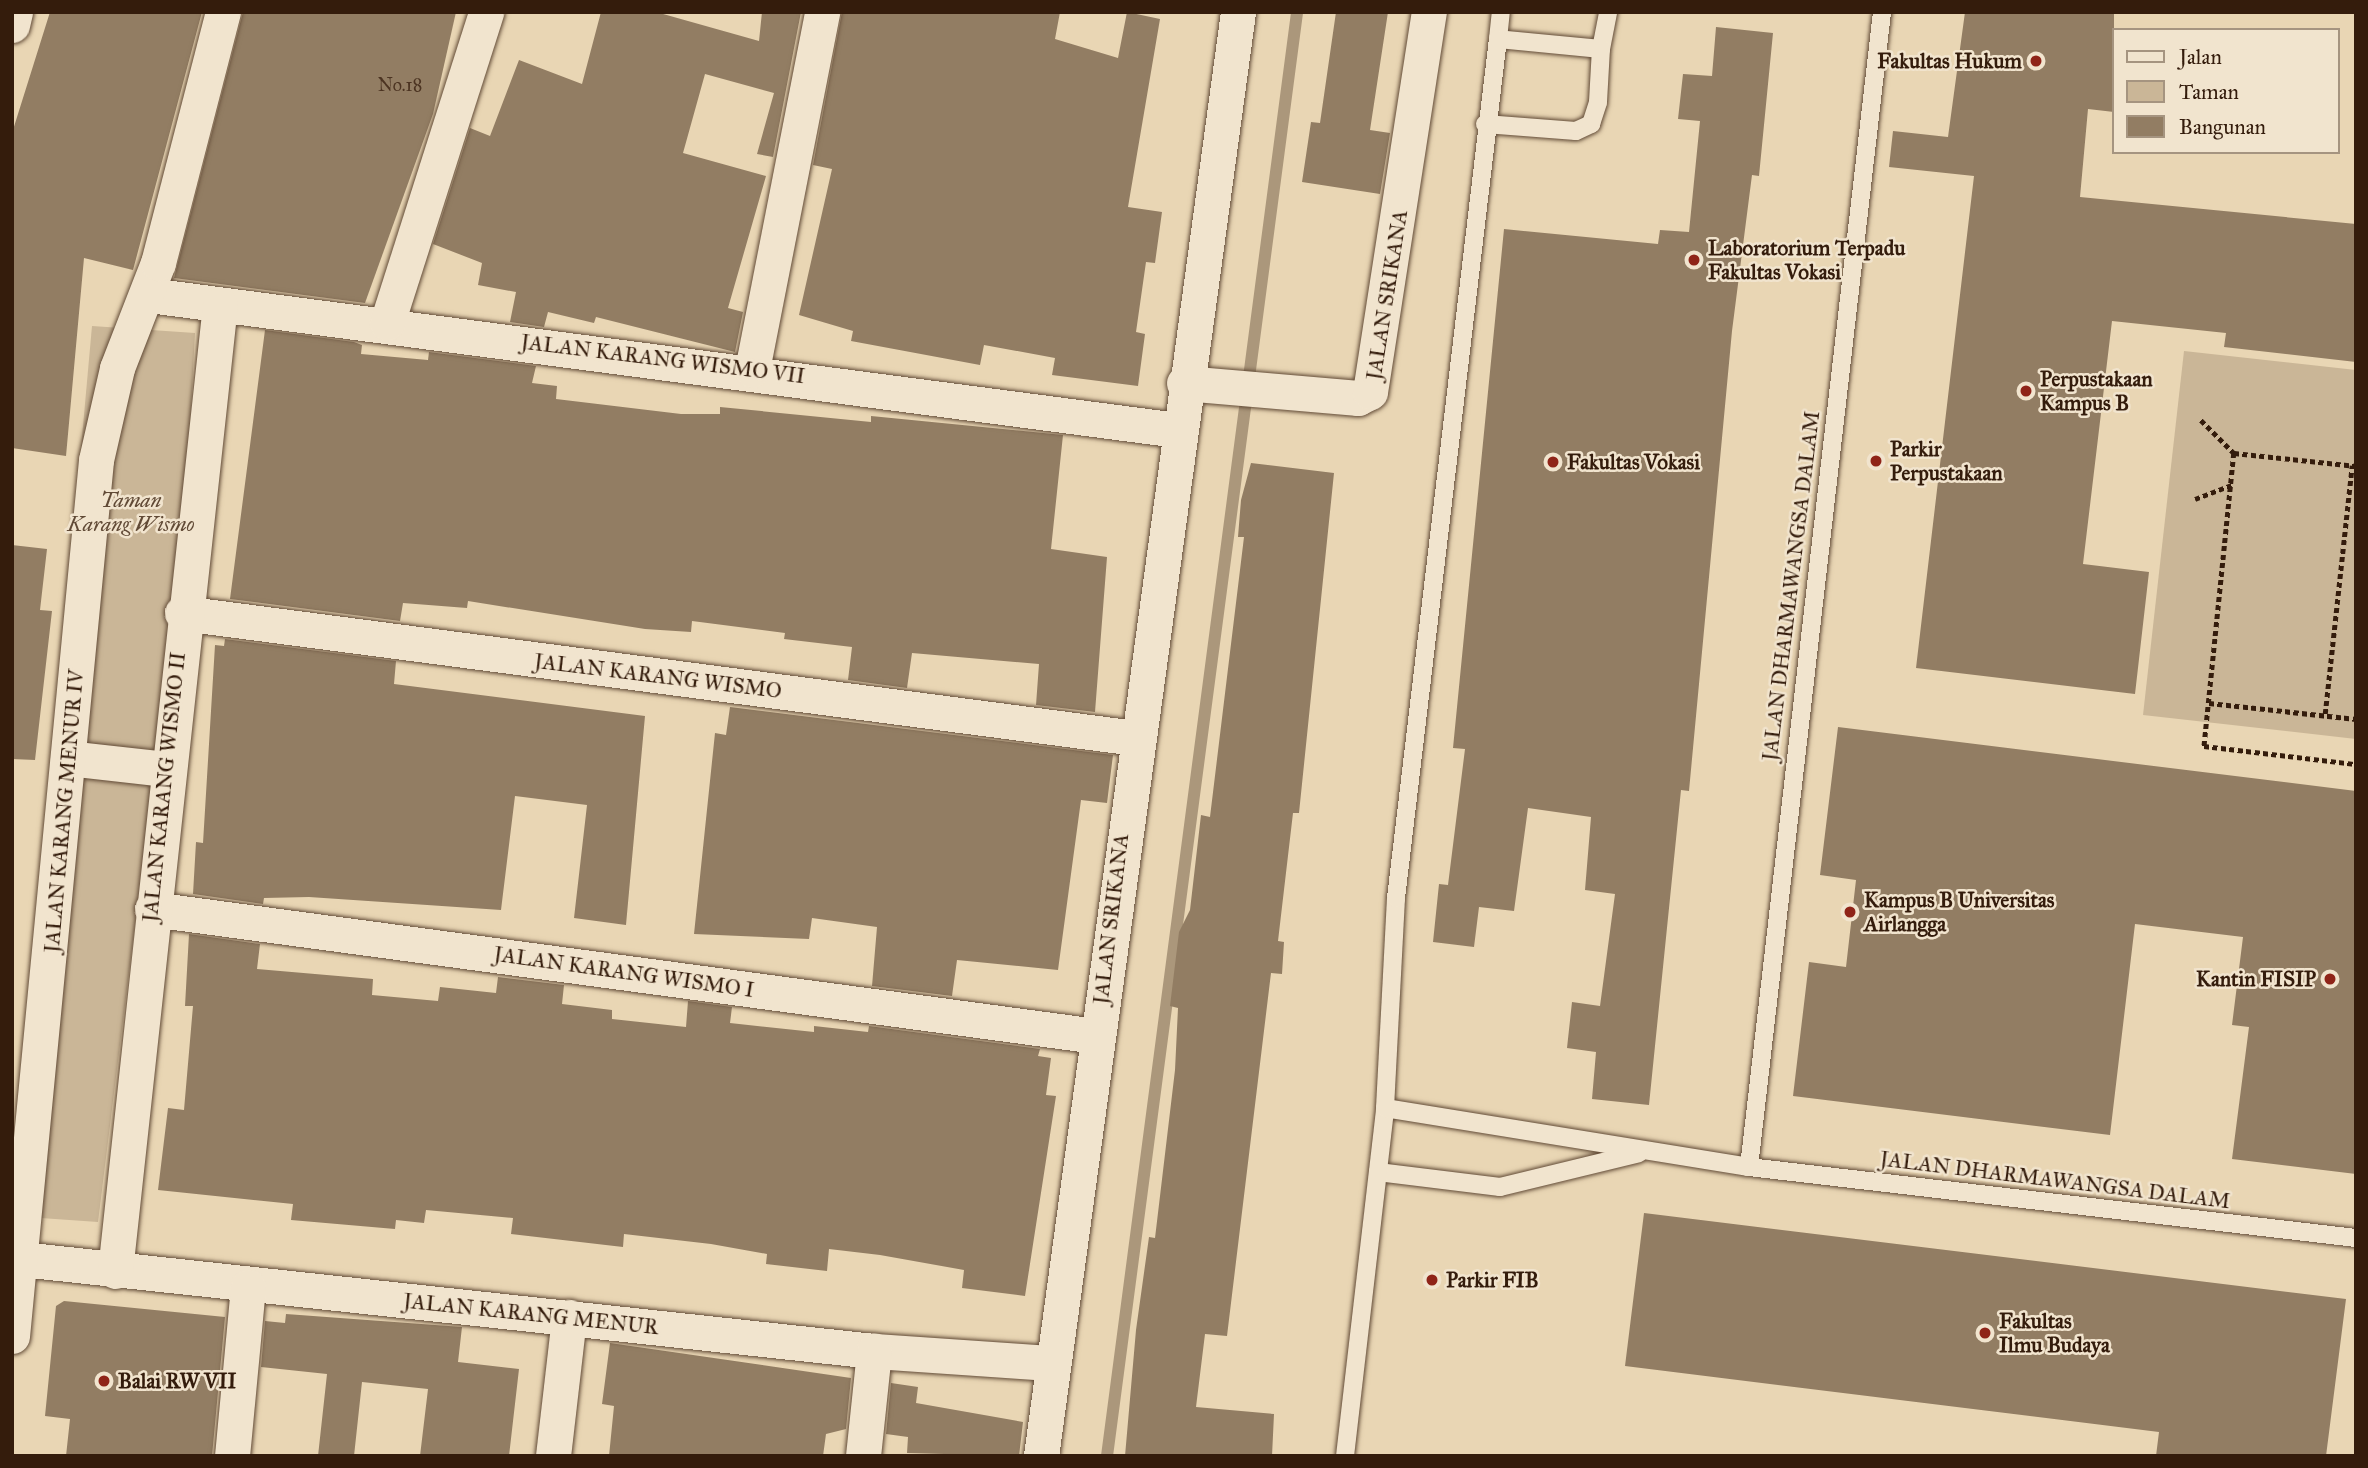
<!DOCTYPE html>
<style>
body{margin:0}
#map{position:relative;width:2368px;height:1468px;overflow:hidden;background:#e9d6b4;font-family:"IM FELL Great Primer",serif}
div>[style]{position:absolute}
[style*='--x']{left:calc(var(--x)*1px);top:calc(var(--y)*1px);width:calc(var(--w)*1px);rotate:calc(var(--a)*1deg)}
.green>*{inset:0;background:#cab697}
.stream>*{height:12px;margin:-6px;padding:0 6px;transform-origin:6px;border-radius:6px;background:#ab977b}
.building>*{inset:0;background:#927d63}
.path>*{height:4.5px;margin-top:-2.25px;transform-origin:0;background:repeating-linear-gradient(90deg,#341c0c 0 5px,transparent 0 8.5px)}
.roads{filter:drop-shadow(0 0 2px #614a36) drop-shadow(0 0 2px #614a36)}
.lane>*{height:18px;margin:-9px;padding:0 9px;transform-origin:9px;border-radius:9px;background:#f1e4ce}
.street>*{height:35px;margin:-17.5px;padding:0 17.5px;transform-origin:17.5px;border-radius:17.5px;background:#f1e4ce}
.dots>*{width:19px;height:19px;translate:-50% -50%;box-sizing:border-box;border:4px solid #f1e4ce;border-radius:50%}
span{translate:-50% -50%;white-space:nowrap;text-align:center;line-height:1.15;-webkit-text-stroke:5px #f1e4ce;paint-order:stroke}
.number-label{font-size:18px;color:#4c3422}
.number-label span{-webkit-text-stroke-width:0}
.poi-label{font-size:21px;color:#341c0c;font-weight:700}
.right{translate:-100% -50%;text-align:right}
.left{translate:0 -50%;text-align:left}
.street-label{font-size:21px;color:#341c0c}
.park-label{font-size:21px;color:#614a36;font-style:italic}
.frame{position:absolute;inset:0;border:14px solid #341c0c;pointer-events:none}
.legend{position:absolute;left:2112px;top:28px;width:228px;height:126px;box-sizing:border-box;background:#f1e4ce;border:2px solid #a59480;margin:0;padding:9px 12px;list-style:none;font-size:21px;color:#341c0c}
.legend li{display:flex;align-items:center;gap:14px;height:35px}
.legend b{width:35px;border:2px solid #a59480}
</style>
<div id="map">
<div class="green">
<div style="clip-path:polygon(92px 326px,195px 333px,185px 521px,98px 1222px,12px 1216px)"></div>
<div style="clip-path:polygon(2184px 351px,2356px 370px,2356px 739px,2143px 715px)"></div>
</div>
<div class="stream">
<div style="--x:1107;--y:1456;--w:1456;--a:-82.5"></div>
</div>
<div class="building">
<div style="clip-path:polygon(50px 12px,202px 12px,133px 270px,84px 258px,66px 456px,12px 448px,12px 133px)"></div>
<div style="clip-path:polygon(243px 12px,456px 12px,433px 114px,365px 303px,174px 278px)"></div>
<div style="clip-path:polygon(601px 12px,656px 12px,759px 41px,762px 12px,801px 12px,773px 157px,757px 154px,774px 93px,705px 74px,683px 153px,766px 176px,728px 308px,743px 312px,735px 352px,596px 317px,594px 323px,548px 312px,544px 327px,510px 322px,516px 292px,478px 285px,482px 263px,433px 244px,470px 128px,490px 136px,519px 60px,582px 84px)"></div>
<div style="clip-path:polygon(842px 12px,1060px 12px,1055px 39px,1118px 58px,1127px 12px,1160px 19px,1128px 207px,1162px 212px,1155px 263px,1146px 262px,1136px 332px,1145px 334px,1138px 386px,1052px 375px,1055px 358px,984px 345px,980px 365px,851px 341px,853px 331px,799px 315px,832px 169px,813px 165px)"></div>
<div style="clip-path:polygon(1336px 12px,1388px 12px,1370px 130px,1390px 133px,1380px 194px,1302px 182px,1311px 122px,1320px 123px)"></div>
<div style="clip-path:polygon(1965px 12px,2114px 12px,2114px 112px,2088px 109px,2080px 197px,2356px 224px,2356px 362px,2224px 347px,2226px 333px,2112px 321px,2083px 564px,2149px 572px,2135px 694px,1916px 668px,1974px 176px,1889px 167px,1893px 131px,1948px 137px)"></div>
<div style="clip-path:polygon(1716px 27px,1773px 33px,1759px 176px,1752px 175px,1732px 331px,1689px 791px,1681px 790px,1649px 1105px,1592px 1099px,1596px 1052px,1567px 1048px,1572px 1002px,1600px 1006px,1615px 894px,1585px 890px,1591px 817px,1528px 808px,1514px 911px,1479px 907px,1474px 947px,1433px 942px,1439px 884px,1448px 885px,1465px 749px,1453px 748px,1504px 229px,1658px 244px,1660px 230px,1689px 232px,1700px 121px,1678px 119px,1683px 74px,1712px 76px)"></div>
<div style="clip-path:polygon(265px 330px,354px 342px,362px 345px,361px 354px,428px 360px,429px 352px,536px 366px,532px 383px,557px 386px,556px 399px,681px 414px,720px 414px,720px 407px,871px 422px,871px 416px,1063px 435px,1051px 549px,1107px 557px,1095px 712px,1036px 705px,1039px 664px,912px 653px,907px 688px,848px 680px,852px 647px,784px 639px,785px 633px,692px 621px,691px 632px,645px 629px,468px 601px,467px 608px,403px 603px,400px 621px,230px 599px)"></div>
<div style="clip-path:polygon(1251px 463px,1334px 473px,1299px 813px,1293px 813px,1278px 941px,1284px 942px,1282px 974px,1271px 973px,1227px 1336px,1205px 1334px,1196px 1407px,1274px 1414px,1272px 1456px,1125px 1456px,1136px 1330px,1149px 1237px,1155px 1238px,1175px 1070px,1178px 1008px,1170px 1006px,1179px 932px,1190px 910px,1201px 815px,1210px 817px,1244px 537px,1238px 537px,1241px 500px)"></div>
<div style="clip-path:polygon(12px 545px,47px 549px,40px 610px,52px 611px,35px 760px,12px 759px)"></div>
<div style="clip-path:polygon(225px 639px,396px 661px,394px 684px,645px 716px,626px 925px,574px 918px,587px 805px,515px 796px,501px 910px,309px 897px,264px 898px,263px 904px,193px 894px,196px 842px,203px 843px,215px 645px,224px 646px)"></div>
<div style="clip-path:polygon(730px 707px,1113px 755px,1107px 803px,1081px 800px,1058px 970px,957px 960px,952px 996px,872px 986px,877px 927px,812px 918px,809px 939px,694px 934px,715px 733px,726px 735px)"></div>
<div style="clip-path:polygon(1838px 727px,2356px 791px,2356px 1174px,2232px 1159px,2249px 1027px,2232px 1025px,2243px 937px,2135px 924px,2110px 1135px,1793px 1096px,1809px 962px,1846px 967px,1856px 880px,1820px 875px)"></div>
<div style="clip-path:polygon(189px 934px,260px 944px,257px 969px,373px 979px,372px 995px,438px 1001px,440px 987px,496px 993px,498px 977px,564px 985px,562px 1004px,612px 1010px,612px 1019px,686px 1027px,688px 1001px,732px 1007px,730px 1023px,814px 1032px,814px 1026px,868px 1032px,869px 1026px,1040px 1049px,1038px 1056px,1051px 1058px,1046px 1095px,1056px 1096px,1025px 1296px,962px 1288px,964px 1270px,880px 1255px,829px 1249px,827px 1271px,766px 1264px,767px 1254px,711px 1244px,624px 1234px,623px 1247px,511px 1234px,513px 1218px,426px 1210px,424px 1223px,396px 1220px,395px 1229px,291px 1220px,293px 1204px,158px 1190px,168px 1108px,184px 1110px,193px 1006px,185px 1006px)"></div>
<div style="clip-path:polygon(1644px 1213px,2346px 1299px,2326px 1456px,2156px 1456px,2159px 1432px,1625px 1366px)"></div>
<div style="clip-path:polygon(64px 1301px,225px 1317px,212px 1456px,66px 1456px,70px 1419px,45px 1416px,56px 1306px)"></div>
<div style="clip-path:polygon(286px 1314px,462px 1327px,458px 1362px,519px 1369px,509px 1456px,420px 1456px,428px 1389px,362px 1382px,354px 1456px,318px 1456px,327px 1374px,261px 1367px,265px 1321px,285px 1323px)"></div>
<div style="clip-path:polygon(610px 1343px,851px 1378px,846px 1429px,826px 1434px,823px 1456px,609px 1456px,614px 1406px,602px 1404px)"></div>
<div style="clip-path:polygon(891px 1383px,918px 1387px,916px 1403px,1023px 1422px,1019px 1456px,907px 1453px,908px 1437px,886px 1434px)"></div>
</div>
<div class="path">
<div style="--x:2201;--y:420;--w:47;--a:45"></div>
<div style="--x:2234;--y:453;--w:123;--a:6.1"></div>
<div style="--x:2234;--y:453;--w:295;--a:95.8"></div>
<div style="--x:2204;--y:746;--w:153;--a:6.8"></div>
<div style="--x:2195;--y:499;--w:39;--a:-21"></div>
<div style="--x:2209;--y:703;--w:148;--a:6.2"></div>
<div style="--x:2325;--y:714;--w:250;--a:-83.8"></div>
</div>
<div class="roads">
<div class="lane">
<div style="--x:1601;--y:49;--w:38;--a:-79"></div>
<div style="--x:1485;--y:124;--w:91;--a:4.4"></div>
<div style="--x:1576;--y:131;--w:17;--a:-25"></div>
<div style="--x:1591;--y:124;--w:23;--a:-72"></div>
<div style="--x:1598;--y:102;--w:53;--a:-86.8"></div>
<div style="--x:1601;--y:49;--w:103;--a:-174.5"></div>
<div style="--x:1498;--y:39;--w:27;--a:-84"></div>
<div style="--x:1385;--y:1108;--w:369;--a:9.2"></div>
<div style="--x:1749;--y:1167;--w:611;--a:6.67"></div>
<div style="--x:1749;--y:1167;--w:1163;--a:-83.43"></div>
<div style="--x:1378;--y:1172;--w:123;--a:7"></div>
<div style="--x:1500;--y:1187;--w:143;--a:-13.7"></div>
<div style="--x:1345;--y:1456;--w:350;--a:-83.4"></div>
<div style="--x:1385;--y:1108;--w:210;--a:-87"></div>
<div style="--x:1396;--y:898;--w:865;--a:-83.23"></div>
</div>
<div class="street">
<div style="--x:12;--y:25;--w:13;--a:-77"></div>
<div style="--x:149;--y:295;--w:1037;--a:7.48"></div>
<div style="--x:387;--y:323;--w:326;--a:-72.3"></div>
<div style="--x:752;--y:370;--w:365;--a:-78.9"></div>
<div style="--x:1184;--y:383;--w:175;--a:4.9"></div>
<div style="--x:1358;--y:398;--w:13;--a:-27"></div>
<div style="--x:1370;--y:392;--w:385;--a:-81.2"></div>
<div style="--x:182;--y:613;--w:961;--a:7.47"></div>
<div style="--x:68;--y:758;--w:99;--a:6.4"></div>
<div style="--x:152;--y:909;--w:953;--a:7.66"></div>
<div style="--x:12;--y:1258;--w:867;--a:6.16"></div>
<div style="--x:874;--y:1351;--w:177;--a:3.9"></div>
<div style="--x:115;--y:1271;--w:972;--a:-83.8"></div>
<div style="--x:12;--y:1336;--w:880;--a:-84.52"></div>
<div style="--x:96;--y:460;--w:94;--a:-77.1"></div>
<div style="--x:117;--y:368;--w:113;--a:-68.7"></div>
<div style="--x:158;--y:263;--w:259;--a:-75.5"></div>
<div style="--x:232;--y:1456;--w:170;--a:-84.6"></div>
<div style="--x:553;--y:1456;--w:140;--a:-83.4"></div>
<div style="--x:863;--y:1456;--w:106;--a:-84"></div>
<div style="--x:1041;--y:1456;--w:1457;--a:-82.23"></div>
</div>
</div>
<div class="dots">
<div style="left:2036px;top:61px;background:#8f2418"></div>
<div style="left:1694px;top:260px;background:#8f2418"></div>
<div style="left:2026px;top:391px;background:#8f2418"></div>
<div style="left:1876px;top:461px;background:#8f2418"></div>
<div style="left:1553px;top:462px;background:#8f2418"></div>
<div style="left:1850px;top:912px;background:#8f2418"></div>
<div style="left:2330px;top:979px;background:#8f2418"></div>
<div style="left:1432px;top:1280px;background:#8f2418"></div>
<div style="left:1985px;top:1333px;background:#8f2418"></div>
<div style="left:104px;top:1381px;background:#8f2418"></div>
</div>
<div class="number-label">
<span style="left:400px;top:85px">No.18</span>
</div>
<div class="poi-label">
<span class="right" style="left:2022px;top:61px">Fakultas Hukum</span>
<span class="left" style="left:1708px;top:260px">Laboratorium Terpadu<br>Fakultas Vokasi</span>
<span class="left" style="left:2040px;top:391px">Perpustakaan<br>Kampus B</span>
<span class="left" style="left:1890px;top:461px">Parkir<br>Perpustakaan</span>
<span class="left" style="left:1567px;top:462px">Fakultas Vokasi</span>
<span class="left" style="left:1864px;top:912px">Kampus B Universitas<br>Airlangga</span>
<span class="right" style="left:2316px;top:979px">Kantin FISIP</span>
<span class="left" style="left:1446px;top:1280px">Parkir FIB</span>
<span class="left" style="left:1999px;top:1333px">Fakultas<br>Ilmu Budaya</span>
<span class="left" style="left:118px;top:1381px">Balai RW VII</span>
</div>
<div class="street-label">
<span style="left:1387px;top:295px;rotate:-81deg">JALAN SRIKANA</span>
<span style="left:663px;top:359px;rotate:7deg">JALAN KARANG WISMO VII</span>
<span style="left:1791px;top:586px;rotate:-83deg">JALAN DHARMAWANGSA DALAM</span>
<span style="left:658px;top:676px;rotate:7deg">JALAN KARANG WISMO</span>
<span style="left:164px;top:787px;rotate:-84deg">JALAN KARANG WISMO II</span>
<span style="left:64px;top:811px;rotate:-85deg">JALAN KARANG MENUR IV</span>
<span style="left:1111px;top:919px;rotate:-83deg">JALAN SRIKANA</span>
<span style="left:624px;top:972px;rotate:8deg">JALAN KARANG WISMO I</span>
<span style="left:2055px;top:1180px;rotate:7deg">JALAN DHARMAWANGSA DALAM</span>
<span style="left:531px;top:1314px;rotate:6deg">JALAN KARANG MENUR</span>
</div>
<div class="park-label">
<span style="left:131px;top:512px">Taman<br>Karang Wismo</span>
</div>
<div class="frame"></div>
<ul class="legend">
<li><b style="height:9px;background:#f1e4ce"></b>Jalan</li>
<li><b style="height:19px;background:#cab697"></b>Taman</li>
<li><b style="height:19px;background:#927d63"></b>Bangunan</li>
</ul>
</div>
